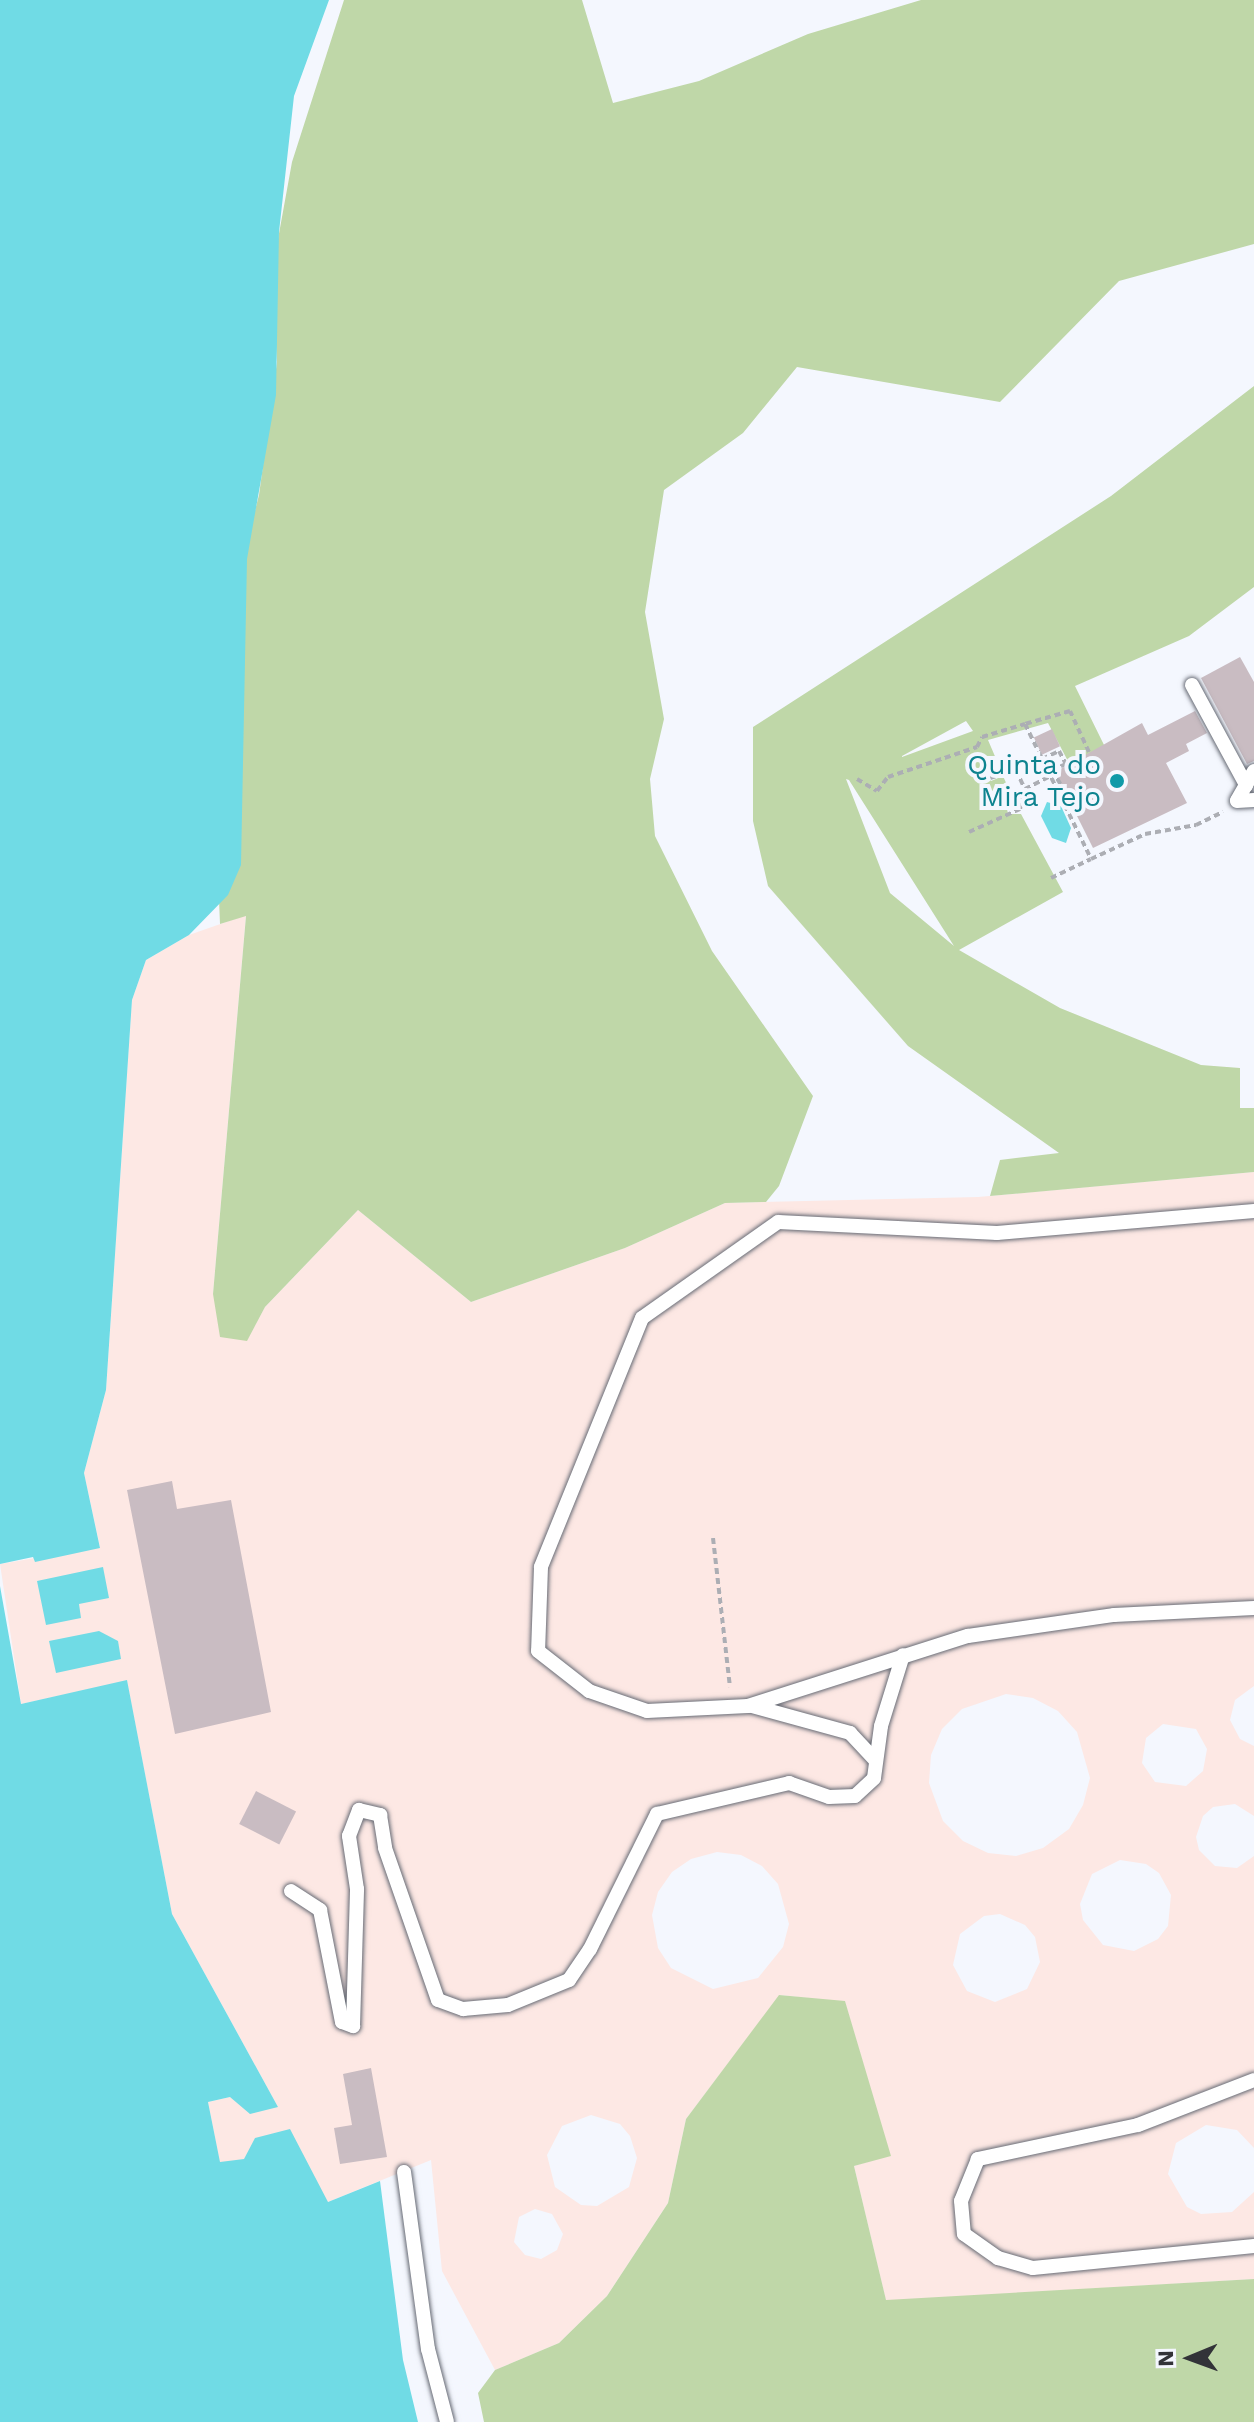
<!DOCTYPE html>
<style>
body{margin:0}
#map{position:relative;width:1254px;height:2422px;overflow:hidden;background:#f4f7fe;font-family:"Work Sans",sans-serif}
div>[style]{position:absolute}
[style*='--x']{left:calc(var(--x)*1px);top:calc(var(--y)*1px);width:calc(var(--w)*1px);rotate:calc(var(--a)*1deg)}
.industrial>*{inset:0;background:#fde8e4}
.green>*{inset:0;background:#bfd7a8}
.water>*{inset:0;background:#70dbe5}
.building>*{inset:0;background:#c9bcc2;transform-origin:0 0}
.path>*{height:4px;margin-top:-2px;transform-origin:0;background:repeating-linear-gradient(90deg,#acaeb4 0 6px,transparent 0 10px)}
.roads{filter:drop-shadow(0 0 2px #676b75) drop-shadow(0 0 2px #676b75)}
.lane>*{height:14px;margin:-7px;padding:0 7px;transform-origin:7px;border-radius:7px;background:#fff}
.dots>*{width:22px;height:22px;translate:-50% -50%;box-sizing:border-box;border:4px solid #f4f7fe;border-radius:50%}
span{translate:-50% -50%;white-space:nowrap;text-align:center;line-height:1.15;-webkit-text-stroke:8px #f4f7fe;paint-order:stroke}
.culture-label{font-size:28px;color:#0d838f}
.right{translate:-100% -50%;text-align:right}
.north{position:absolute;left:1150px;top:2318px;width:80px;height:80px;-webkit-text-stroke:6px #f4f7fe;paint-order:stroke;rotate:269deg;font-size:22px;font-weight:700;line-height:32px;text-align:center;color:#323338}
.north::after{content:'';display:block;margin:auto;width:28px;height:36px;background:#323338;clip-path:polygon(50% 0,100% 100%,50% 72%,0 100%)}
</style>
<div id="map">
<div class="industrial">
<div style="clip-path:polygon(evenodd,246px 915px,213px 1294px,247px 1340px,265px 1307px,358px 1210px,471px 1302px,625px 1248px,725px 1203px,978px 1197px,1254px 1172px,1254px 1686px,1235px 1700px,1230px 1720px,1240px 1739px,1254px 1746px,1254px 1816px,1235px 1804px,1213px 1807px,1203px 1816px,1196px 1837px,1199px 1850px,1215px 1866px,1237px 1868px,1254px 1856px,1254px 2148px,1237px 2130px,1206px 2125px,1176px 2143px,1168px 2174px,1187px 2207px,1201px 2214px,1232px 2212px,1254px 2192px,1254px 2279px,886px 2301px,854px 2166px,890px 2155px,845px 2002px,780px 1995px,686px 2119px,668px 2203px,607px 2296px,559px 2343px,495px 2370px,442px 2271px,431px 2160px,328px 2202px,245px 2159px,220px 2163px,208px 2102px,230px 2097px,278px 2107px,172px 1914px,127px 1681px,21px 1704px,0 1564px,100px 1547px,84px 1473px,106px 1390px,132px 1000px,146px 960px,189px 935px,246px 915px,1006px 1694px,1033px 1698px,1058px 1711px,1077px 1732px,1090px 1778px,1083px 1805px,1069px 1829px,1043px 1848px,1016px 1856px,988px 1853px,963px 1841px,943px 1821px,929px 1783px,931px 1755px,942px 1729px,962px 1709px,1006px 1694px,246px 915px,1163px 1724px,1196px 1729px,1207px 1749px,1203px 1771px,1186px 1786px,1155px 1782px,1142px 1763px,1146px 1738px,1163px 1724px,246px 915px,717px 1852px,741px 1855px,762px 1866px,778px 1884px,789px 1924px,783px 1947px,758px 1978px,713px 1989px,671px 1968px,658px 1948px,652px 1915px,658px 1892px,672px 1872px,691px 1859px,717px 1852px,246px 915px,1120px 1860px,1146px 1864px,1159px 1873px,1171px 1895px,1168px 1926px,1158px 1939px,1134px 1951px,1103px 1945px,1083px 1920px,1080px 1904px,1092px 1874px,1120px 1860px,246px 915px,1000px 1914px,1025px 1925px,1035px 1937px,1040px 1962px,1027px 1989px,995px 2002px,967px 1991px,953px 1965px,960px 1934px,984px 1916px,1000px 1914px,246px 915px,591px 2115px,620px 2124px,630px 2136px,637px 2158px,629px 2187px,597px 2206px,581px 2205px,555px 2187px,547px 2155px,562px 2126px,591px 2115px,246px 915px,535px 2209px,552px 2214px,563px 2234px,557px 2250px,541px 2259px,525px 2255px,514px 2242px,519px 2217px,535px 2209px)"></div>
</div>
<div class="green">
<div style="clip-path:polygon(344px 0,582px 0,613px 103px,699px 81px,808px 34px,921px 0,1254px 0,1254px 244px,1119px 281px,1000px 402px,797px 367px,743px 433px,664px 490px,645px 612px,664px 719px,650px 779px,655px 836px,712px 951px,813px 1096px,779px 1186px,766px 1202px,725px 1203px,625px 1248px,471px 1302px,358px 1210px,265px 1307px,247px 1341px,220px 1337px,213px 1294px,246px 916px,220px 924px,216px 826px,248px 538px,259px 495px,277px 362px,272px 272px,292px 162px)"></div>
<div style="clip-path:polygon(evenodd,1254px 386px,1254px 587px,1189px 636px,1075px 686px,1105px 747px,1070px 765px,1048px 723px,988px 740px,1000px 768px,988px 774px,991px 781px,1003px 776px,1016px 805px,1007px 809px,1008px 814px,1021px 814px,1063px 892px,959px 950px,1060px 1008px,1201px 1065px,1240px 1068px,1240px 1108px,1254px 1108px,1254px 1172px,990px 1196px,1000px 1160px,1059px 1153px,908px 1046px,768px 886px,753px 821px,753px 727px,1111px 496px,1254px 386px,966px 721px,973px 731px,902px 757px,902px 756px,966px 721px,1254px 386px,846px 779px,849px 780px,954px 946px,890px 893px,846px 779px)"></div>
<div style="clip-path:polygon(779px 1995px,845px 2001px,891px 2156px,854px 2166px,886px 2300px,1254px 2279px,1254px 2422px,484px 2422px,478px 2393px,495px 2370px,559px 2343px,607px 2296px,668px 2203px,686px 2119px)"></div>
</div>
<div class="water">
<div style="clip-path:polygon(0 0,329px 0,294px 96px,279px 232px,276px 395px,247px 559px,241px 865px,228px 895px,189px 935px,146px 960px,132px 1000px,106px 1390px,84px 1473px,100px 1548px,35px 1562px,33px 1557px,0 1564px)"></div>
<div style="clip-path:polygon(1047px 802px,1061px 806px,1071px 828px,1066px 843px,1052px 838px,1041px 816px)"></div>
<div style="clip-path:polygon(103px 1567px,109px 1598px,79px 1604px,81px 1618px,46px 1625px,37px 1581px)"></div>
<div style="clip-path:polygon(0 1586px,21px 1704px,127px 1680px,172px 1914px,278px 2107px,250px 2114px,230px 2097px,208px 2102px,220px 2162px,244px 2159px,255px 2138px,290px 2129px,328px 2202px,380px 2181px,403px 2360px,418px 2422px,0 2422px)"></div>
<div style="clip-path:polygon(99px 1631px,118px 1641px,121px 1659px,56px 1673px,49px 1641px)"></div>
</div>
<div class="building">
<div style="clip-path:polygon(1240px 657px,1254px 682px,1254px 761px,1247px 764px,1201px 678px)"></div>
<div style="clip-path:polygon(1195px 711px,1207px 733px,1186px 744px,1189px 751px,1166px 763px,1187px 803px,1093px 848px,1055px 772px,1142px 723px,1148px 735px)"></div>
<div style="left:1052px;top:729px;width:19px;height:20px;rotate:65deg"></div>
<div style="clip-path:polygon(172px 1481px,177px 1509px,231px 1500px,271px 1712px,175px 1734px,127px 1490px)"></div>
<div style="left:256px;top:1791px;width:45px;height:37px;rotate:27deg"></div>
<div style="clip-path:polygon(371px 2068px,387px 2157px,340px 2164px,334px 2128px,352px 2125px,343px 2074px)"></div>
</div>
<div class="path">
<div style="--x:1089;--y:752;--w:45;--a:-114.9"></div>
<div style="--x:1070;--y:711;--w:47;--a:163.9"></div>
<div style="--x:1025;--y:724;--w:150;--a:63.9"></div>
<div style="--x:1091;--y:859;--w:60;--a:-24.8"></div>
<div style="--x:1145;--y:834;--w:52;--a:-10"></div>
<div style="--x:1196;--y:825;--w:30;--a:-26"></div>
<div style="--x:1042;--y:759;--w:19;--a:-25"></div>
<div style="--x:1059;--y:751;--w:15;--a:62"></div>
<div style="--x:1066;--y:764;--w:15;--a:157"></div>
<div style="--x:1052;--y:770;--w:23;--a:59"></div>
<div style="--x:990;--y:778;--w:27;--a:-17"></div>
<div style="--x:1016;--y:770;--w:21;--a:65"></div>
<div style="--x:857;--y:779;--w:23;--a:31"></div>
<div style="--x:877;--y:791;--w:18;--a:-52"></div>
<div style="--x:888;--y:777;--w:94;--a:-18.6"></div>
<div style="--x:977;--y:747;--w:11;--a:-63"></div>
<div style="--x:982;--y:737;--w:45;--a:-16.8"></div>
<div style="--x:969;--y:832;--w:56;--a:-24.3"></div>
<div style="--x:1020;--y:809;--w:21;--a:-76"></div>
<div style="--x:1025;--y:789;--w:27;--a:-27"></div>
<div style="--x:1051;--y:878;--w:44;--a:-25.4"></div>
<div style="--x:713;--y:1538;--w:150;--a:83.5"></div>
</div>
<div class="roads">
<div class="lane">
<div style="--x:1192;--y:685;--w:114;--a:61.6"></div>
<div style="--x:1254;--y:771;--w:34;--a:120"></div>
<div style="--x:1237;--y:801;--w:17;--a:-3"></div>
<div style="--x:1254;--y:1211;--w:258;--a:175.1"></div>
<div style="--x:997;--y:1233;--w:219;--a:-177.1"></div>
<div style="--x:778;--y:1222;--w:166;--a:144.8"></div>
<div style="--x:642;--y:1318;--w:269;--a:112.1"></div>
<div style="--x:541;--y:1567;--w:84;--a:92"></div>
<div style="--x:538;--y:1651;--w:65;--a:38.1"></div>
<div style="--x:589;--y:1691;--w:61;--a:19"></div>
<div style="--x:647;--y:1711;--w:101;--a:-2.8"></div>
<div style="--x:748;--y:1706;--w:231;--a:-17.7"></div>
<div style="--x:968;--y:1636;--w:148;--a:-8.2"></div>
<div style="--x:1114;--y:1615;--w:140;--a:-2.9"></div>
<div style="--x:752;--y:1706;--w:102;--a:15.4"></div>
<div style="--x:850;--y:1733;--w:38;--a:47"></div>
<div style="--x:291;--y:1891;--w:35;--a:33"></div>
<div style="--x:320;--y:1910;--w:114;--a:78.9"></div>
<div style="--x:342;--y:2022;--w:12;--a:20"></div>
<div style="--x:353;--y:2026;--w:137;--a:-88.3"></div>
<div style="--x:357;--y:1889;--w:54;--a:-98.6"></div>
<div style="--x:349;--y:1836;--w:28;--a:-69"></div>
<div style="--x:359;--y:1810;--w:22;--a:13"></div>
<div style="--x:380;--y:1815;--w:33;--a:81"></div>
<div style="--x:385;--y:1848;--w:161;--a:70.8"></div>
<div style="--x:438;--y:2000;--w:27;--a:20"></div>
<div style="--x:463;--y:2009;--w:45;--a:-5.1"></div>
<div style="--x:508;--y:2005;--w:66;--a:-22.3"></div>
<div style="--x:569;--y:1980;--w:37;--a:-56"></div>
<div style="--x:590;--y:1949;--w:151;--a:-63.6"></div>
<div style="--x:657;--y:1814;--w:136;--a:-13.2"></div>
<div style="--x:789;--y:1783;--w:42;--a:19.3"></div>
<div style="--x:829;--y:1797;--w:26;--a:-2"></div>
<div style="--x:855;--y:1796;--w:26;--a:-43"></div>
<div style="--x:874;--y:1778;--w:52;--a:-82.3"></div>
<div style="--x:881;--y:1726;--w:74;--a:-72.8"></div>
<div style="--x:1254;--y:2080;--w:124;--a:158.8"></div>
<div style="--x:1138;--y:2125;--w:164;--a:168"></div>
<div style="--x:978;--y:2159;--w:45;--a:112"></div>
<div style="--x:961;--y:2201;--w:33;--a:85"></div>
<div style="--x:964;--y:2234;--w:42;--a:35.2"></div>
<div style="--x:998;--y:2258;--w:36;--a:16"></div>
<div style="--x:1033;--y:2268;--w:222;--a:-5.7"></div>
<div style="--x:404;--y:2172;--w:179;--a:82.3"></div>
<div style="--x:428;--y:2349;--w:75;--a:75.4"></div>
</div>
</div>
<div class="dots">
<div style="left:1117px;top:781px;background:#0f9aa8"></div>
</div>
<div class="culture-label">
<span class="right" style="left:1101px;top:781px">Quinta do<br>Mira Tejo</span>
</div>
<div class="north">N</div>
</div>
